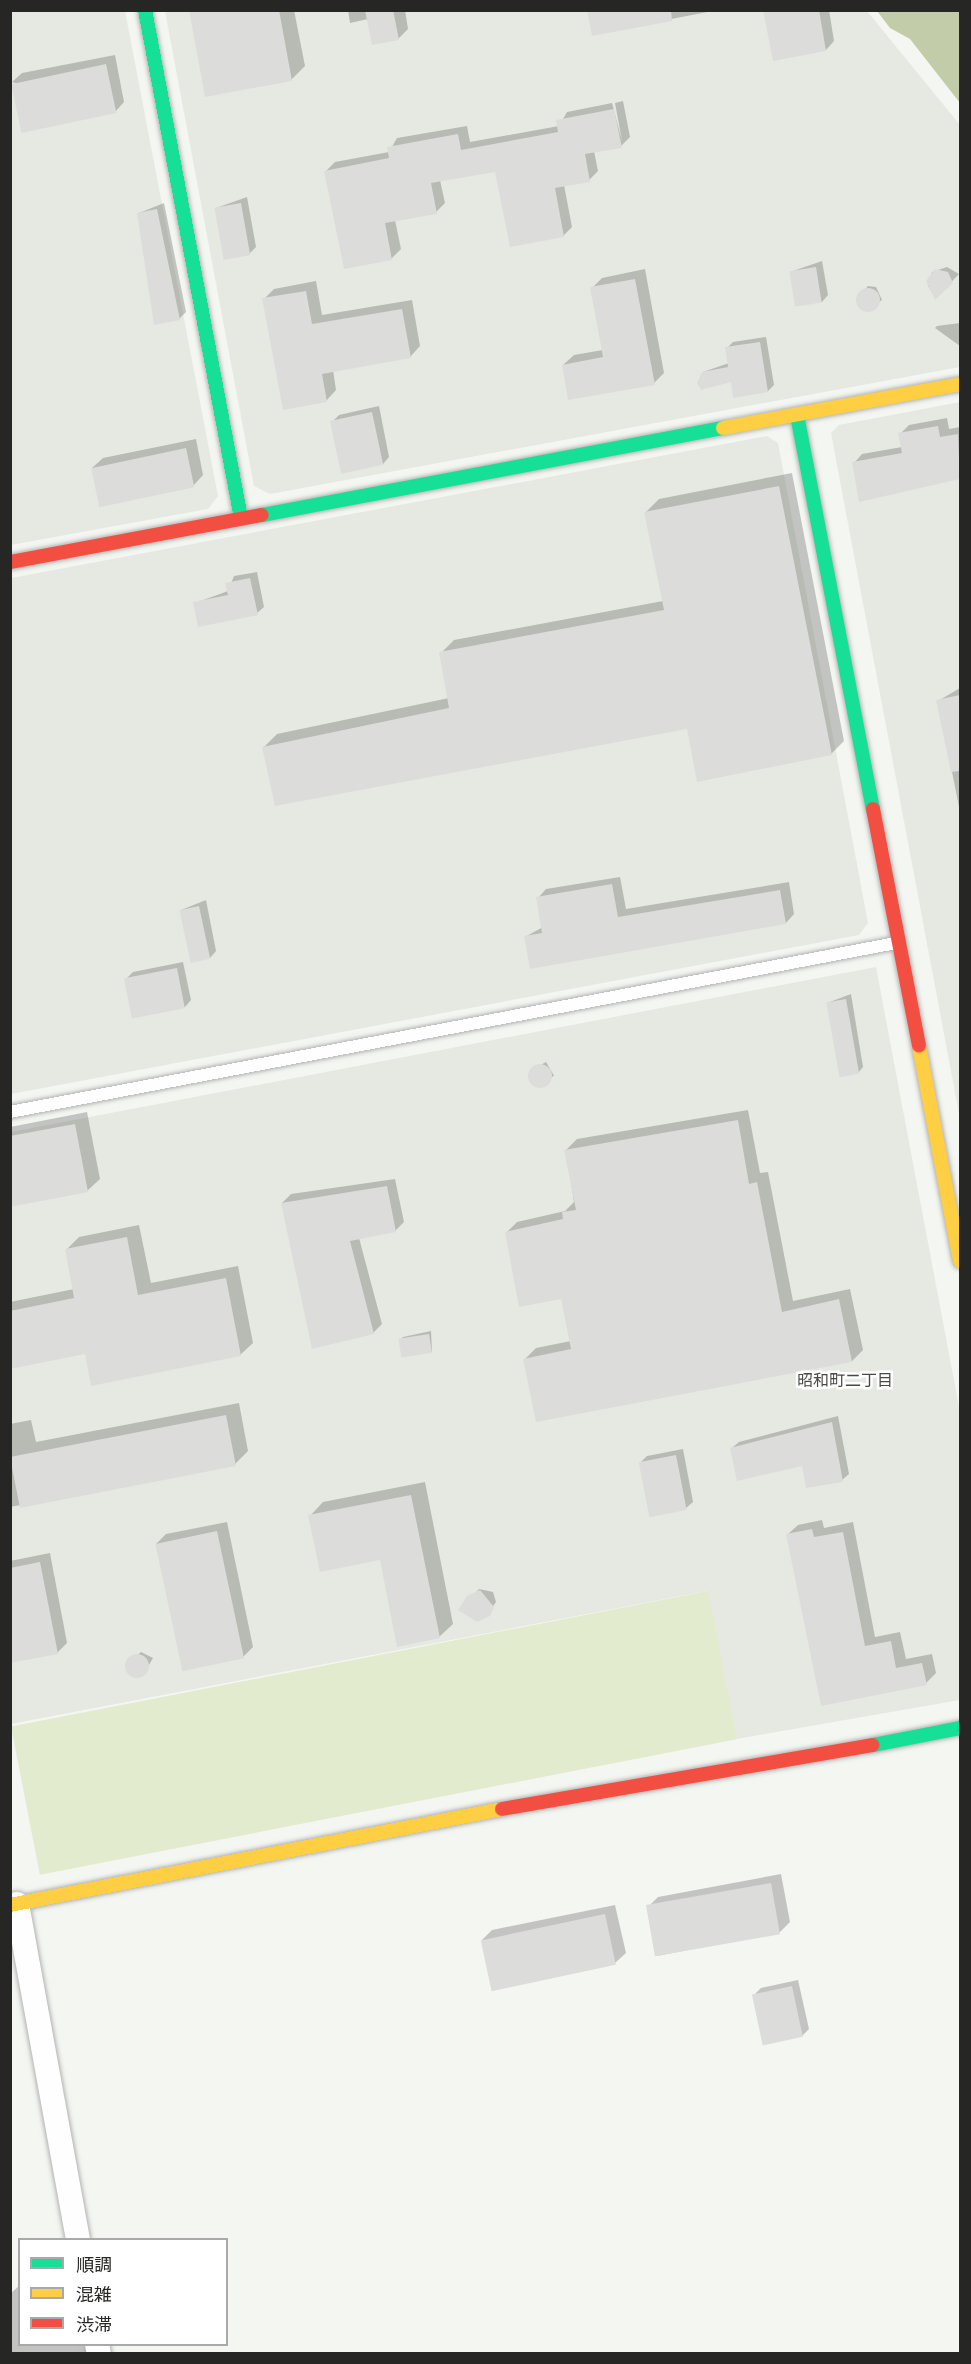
<!DOCTYPE html>
<meta charset="utf-8">
<style>
body{margin:0}
#map{position:relative;width:971px;height:2364px;overflow:hidden;background:#f4f6f2;font-family:"IBM Plex Sans","Noto Sans JP",sans-serif}
div>[style]{position:absolute}
[style*='--x']{left:calc(var(--x)*1px);top:calc(var(--y)*1px);width:calc(var(--w)*1px);rotate:calc(var(--a)*1deg)}
.built>*{inset:0;background:#e6e9e1}
.green>*{inset:0;background:#e2ebce;transform-origin:0 0}
.water>*{inset:0;background:#c2cca8}
.shadow>*{inset:0;background:#0003;transform-origin:0 0}
.building>*{inset:0;background:#dcddda;transform-origin:0 0}
.round{border-radius:50%}
.roads{filter:drop-shadow(0 0 2px #b3b4b2) drop-shadow(0 0 2px #b3b4b2)}
.lane>*{height:12px;margin:-6px;padding:0 6px;transform-origin:6px;border-radius:6px;background:#fdfefd}
.street>*{height:24px;margin:-12px;padding:0 12px;transform-origin:12px;border-radius:12px;background:#fdfefd}
.fast>*{height:14px;margin:-7px;padding:0 7px;transform-origin:7px;border-radius:7px;background:#16e098}
.slow>*{height:14px;margin:-7px;padding:0 7px;transform-origin:7px;border-radius:7px;background:#ffcf43}
.jam>*{height:14px;margin:-7px;padding:0 7px;transform-origin:7px;border-radius:7px;background:#f24e42}
span{translate:-50% -50%;white-space:nowrap;text-align:center;line-height:1.15;-webkit-text-stroke:5px #fff;paint-order:stroke}
.neighbourhood-label{font-size:16px;color:#494a46}
.frame{position:absolute;inset:0;border:12px solid #262725;pointer-events:none}
.legend{position:absolute;left:18px;top:2238px;width:210px;height:108px;box-sizing:border-box;background:#fff;border:2px solid #a8a9a8;margin:0;padding:8px 10px;list-style:none;font-size:18px;color:#262725}
.legend li{display:flex;align-items:center;gap:12px;height:30px}
.legend b{width:30px;border:2px solid #a8a9a8}
</style>
<div id="map">
<div class="built">
<div style="clip-path:polygon(11px 11px,125px 11px,218px 496px,208px 509px,11px 545px)"></div>
<div style="clip-path:polygon(165px 11px,867px 11px,960px 125px,960px 367px,270px 494px,254px 486px)"></div>
<div style="clip-path:polygon(960px 402px,960px 1119px,831px 433px,839px 425px)"></div>
<div style="clip-path:polygon(767px 436px,778px 443px,868px 923px,859px 935px,11px 1094px,11px 578px)"></div>
<div style="clip-path:polygon(876px 967px,960px 1412px,960px 1700px,736px 1739px,707px 1591px,11px 1724px,11px 1132px)"></div>
</div>
<div class="green">
<div style="left:708px;top:1591px;width:151px;height:710px;rotate:79deg"></div>
</div>
<div class="water">
<div style="clip-path:polygon(877px 11px,960px 11px,960px 103px,910px 39px,890px 28px)"></div>
</div>
<div class="shadow">
<div style="clip-path:polygon(190px 10px,294px 10px,305px 66px,291px 80px)"></div>
<div style="clip-path:polygon(348px 10px,405px 10px,408px 29px,398px 39px,368px 19px,350px 23px)"></div>
<div style="clip-path:polygon(591px 10px,718px 10px,593px 34px)"></div>
<div style="clip-path:polygon(764px 10px,829px 10px,834px 41px,826px 50px)"></div>
<div style="clip-path:polygon(115px 55px,124px 102px,115px 112px,12px 82px,22px 73px)"></div>
<div style="clip-path:polygon(623px 101px,630px 137px,621px 146px,594px 151px,598px 171px,589px 180px,564px 185px,572px 227px,563px 236px,497px 170px,440px 180px,445px 203px,436px 212px,395px 220px,401px 249px,392px 258px,345px 267px,326px 171px,335px 162px,389px 152px,397px 138px,467px 126px,470px 142px,559px 126px,567px 112px,612px 103px,622px 141px,615px 103px)"></div>
<div style="clip-path:polygon(247px 197px,256px 247px,249px 254px,216px 208px)"></div>
<div style="clip-path:polygon(164px 203px,186px 312px,179px 319px,139px 213px)"></div>
<div style="clip-path:polygon(822px 261px,828px 295px,822px 302px,790px 272px)"></div>
<div style="clip-path:polygon(947px 267px,959px 274px,936px 298px,928px 286px,932px 272px)"></div>
<div style="clip-path:polygon(645px 269px,664px 373px,654px 383px,563px 365px,574px 355px,603px 350px,592px 288px,602px 278px)"></div>
<div style="clip-path:polygon(316px 281px,322px 315px,412px 300px,420px 346px,410px 357px,333px 370px,336px 390px,326px 401px,264px 299px,274px 289px)"></div>
<div style="clip-path:polygon(868px 286px,876px 287px,882px 300px,867px 310px,856px 300px)"></div>
<div style="clip-path:polygon(960px 323px,960px 346px,935px 328px,937px 326px)"></div>
<div style="clip-path:polygon(766px 337px,774px 385px,768px 391px,703px 372px,729px 363px,727px 348px,733px 342px)"></div>
<div style="clip-path:polygon(379px 406px,389px 457px,383px 464px,332px 422px,339px 415px)"></div>
<div style="clip-path:polygon(947px 418px,949px 429px,960px 427px,960px 478px,860px 501px,854px 463px,862px 454px,902px 447px,900px 434px,909px 425px)"></div>
<div style="clip-path:polygon(196px 439px,203px 475px,193px 486px,92px 468px,103px 458px)"></div>
<div style="clip-path:polygon(792px 473px,844px 741px,831px 754px,688px 727px,264px 747px,277px 734px,449px 698px,441px 653px,454px 640px,663px 601px,646px 512px,659px 499px)"></div>
<div style="clip-path:polygon(257px 572px,264px 607px,257px 613px,195px 603px,228px 591px,234px 576px)"></div>
<div style="clip-path:polygon(960px 688px,960px 807px,959px 807px,938px 701px)"></div>
<div style="clip-path:polygon(620px 877px,626px 909px,789px 882px,794px 914px,786px 923px,525px 937px,543px 927px,538px 898px,546px 889px)"></div>
<div style="clip-path:polygon(206px 900px,216px 951px,210px 958px,181px 910px)"></div>
<div style="clip-path:polygon(183px 962px,191px 1000px,185px 1007px,126px 979px,133px 972px)"></div>
<div style="clip-path:polygon(851px 994px,863px 1067px,858px 1073px,827px 1003px)"></div>
<div style="left:546px;top:1062px;width:16px;height:19px;rotate:60deg"></div>
<div style="clip-path:polygon(748px 1110px,760px 1173px,768px 1172px,793px 1301px,850px 1289px,863px 1350px,852px 1361px,525px 1359px,536px 1348px,571px 1341px,562px 1297px,506px 1233px,517px 1222px,565px 1211px,574px 1202px,566px 1150px,577px 1139px)"></div>
<div style="clip-path:polygon(87px 1112px,100px 1179px,87px 1191px,10px 1205px,10px 1127px)"></div>
<div style="clip-path:polygon(395px 1179px,404px 1222px,395px 1231px,359px 1238px,382px 1324px,373px 1333px,282px 1203px,291px 1194px)"></div>
<div style="clip-path:polygon(139px 1225px,151px 1283px,238px 1266px,253px 1343px,240px 1355px,86px 1352px,10px 1367px,10px 1302px,74px 1289px,66px 1250px,79px 1237px)"></div>
<div style="clip-path:polygon(431px 1331px,432px 1352px,400px 1340px,403px 1337px)"></div>
<div style="clip-path:polygon(239px 1403px,248px 1451px,235px 1464px,10px 1507px,10px 1424px,31px 1420px,36px 1442px)"></div>
<div style="clip-path:polygon(838px 1416px,849px 1474px,842px 1480px,804px 1465px,732px 1448px,739px 1442px)"></div>
<div style="clip-path:polygon(683px 1449px,693px 1502px,686px 1508px,641px 1462px,647px 1456px)"></div>
<div style="clip-path:polygon(425px 1482px,453px 1624px,439px 1637px,381px 1558px,310px 1516px,323px 1502px)"></div>
<div style="clip-path:polygon(822px 1520px,824px 1528px,853px 1522px,875px 1637px,900px 1632px,906px 1659px,932px 1654px,936px 1673px,926px 1683px,822px 1704px,787px 1535px,798px 1525px)"></div>
<div style="clip-path:polygon(227px 1522px,253px 1647px,243px 1657px,156px 1544px,166px 1534px)"></div>
<div style="clip-path:polygon(50px 1553px,67px 1643px,57px 1653px,10px 1662px,10px 1561px)"></div>
<div style="clip-path:polygon(479px 1589px,493px 1592px,496px 1602px,486px 1616px,460px 1610px)"></div>
<div style="clip-path:polygon(141px 1652px,153px 1658px,145px 1672px,135px 1676px,126px 1665px)"></div>
<div style="clip-path:polygon(781px 1874px,790px 1922px,780px 1932px,657px 1956px,647px 1908px,658px 1897px)"></div>
<div style="clip-path:polygon(615px 1905px,626px 1953px,615px 1963px,482px 1940px,492px 1930px)"></div>
<div style="clip-path:polygon(798px 1980px,809px 2029px,802px 2036px,754px 1995px,761px 1988px)"></div>
<div style="clip-path:polygon(20px 2285px,20px 2344px,95px 2344px,97px 2354px,10px 2354px,11px 2293px)"></div>
</div>
<div class="building">
<div style="clip-path:polygon(189px 10px,279px 10px,292px 81px,205px 97px)"></div>
<div style="clip-path:polygon(365px 10px,393px 10px,399px 40px,372px 45px)"></div>
<div style="clip-path:polygon(587px 10px,671px 10px,672px 21px,592px 36px)"></div>
<div style="clip-path:polygon(763px 10px,819px 10px,826px 51px,773px 61px)"></div>
<div style="left:106px;top:64px;width:50px;height:97px;rotate:78deg"></div>
<div style="clip-path:polygon(614px 109px,622px 148px,585px 154px,590px 182px,555px 188px,564px 237px,510px 247px,495px 172px,431px 183px,437px 214px,385px 223px,392px 260px,344px 269px,324px 171px,389px 158px,387px 147px,458px 134px,461px 150px,558px 132px,556px 120px)"></div>
<div style="left:241px;top:203px;width:53px;height:27px;rotate:80deg"></div>
<div style="clip-path:polygon(157px 209px,180px 320px,154px 325px,137px 213px)"></div>
<div style="left:816px;top:267px;width:36px;height:27px;rotate:81deg"></div>
<div style="clip-path:polygon(935px 269px,948px 272px,953px 283px,935px 300px,926px 281px)"></div>
<div style="clip-path:polygon(635px 279px,655px 385px,568px 400px,562px 365px,603px 357px,590px 287px)"></div>
<div class="round" style="left:856px;top:288px;width:24px;height:24px"></div>
<div style="clip-path:polygon(306px 291px,312px 324px,402px 309px,411px 358px,322px 374px,327px 402px,283px 410px,262px 298px)"></div>
<div style="clip-path:polygon(760px 342px,768px 392px,733px 398px,731px 382px,701px 390px,697px 383px,702px 372px,728px 367px,725px 347px)"></div>
<div style="left:372px;top:412px;width:54px;height:43px;rotate:78deg"></div>
<div style="clip-path:polygon(938px 426px,940px 437px,958px 434px,960px 479px,859px 502px,852px 462px,902px 453px,898px 433px)"></div>
<div style="left:186px;top:448px;width:40px;height:97px;rotate:78deg"></div>
<div style="clip-path:polygon(779px 486px,832px 755px,697px 782px,687px 729px,275px 806px,262px 747px,449px 708px,439px 652px,664px 610px,644px 512px)"></div>
<div style="clip-path:polygon(250px 578px,258px 615px,198px 627px,193px 602px,228px 595px,225px 583px)"></div>
<div style="clip-path:polygon(960px 695px,960px 771px,951px 772px,936px 700px)"></div>
<div style="clip-path:polygon(612px 884px,618px 917px,780px 890px,786px 924px,530px 969px,524px 936px,542px 933px,536px 897px)"></div>
<div style="left:199px;top:906px;width:54px;height:20px;rotate:78deg"></div>
<div style="left:177px;top:968px;width:41px;height:54px;rotate:79deg"></div>
<div style="left:846px;top:999px;width:76px;height:20px;rotate:80deg"></div>
<div class="round" style="left:528px;top:1064px;width:24px;height:24px"></div>
<div style="clip-path:polygon(738px 1120px,749px 1184px,757px 1182px,782px 1312px,839px 1299px,852px 1362px,536px 1422px,523px 1359px,571px 1349px,561px 1299px,519px 1307px,505px 1232px,563px 1219px,562px 1212px,576px 1210px,564px 1150px)"></div>
<div style="clip-path:polygon(75px 1124px,88px 1192px,10px 1207px,10px 1136px)"></div>
<div style="clip-path:polygon(387px 1186px,396px 1232px,350px 1241px,374px 1334px,312px 1349px,281px 1203px)"></div>
<div style="clip-path:polygon(127px 1237px,138px 1295px,226px 1278px,241px 1356px,91px 1386px,85px 1354px,10px 1369px,10px 1311px,74px 1298px,65px 1249px)"></div>
<div style="left:429px;top:1334px;width:19px;height:31px;rotate:81deg"></div>
<div style="left:226px;top:1415px;width:52px;height:220px;rotate:79deg"></div>
<div style="clip-path:polygon(832px 1422px,843px 1482px,806px 1488px,802px 1466px,737px 1481px,730px 1448px)"></div>
<div style="left:676px;top:1455px;width:56px;height:38px;rotate:79deg"></div>
<div style="clip-path:polygon(411px 1495px,440px 1638px,397px 1647px,380px 1560px,320px 1572px,308px 1515px)"></div>
<div style="clip-path:polygon(812px 1529px,814px 1537px,843px 1532px,865px 1646px,891px 1641px,896px 1668px,922px 1663px,927px 1685px,821px 1706px,786px 1534px)"></div>
<div style="left:217px;top:1531px;width:130px;height:63px;rotate:78deg"></div>
<div style="clip-path:polygon(40px 1562px,58px 1654px,10px 1663px,10px 1568px)"></div>
<div style="clip-path:polygon(480px 1590px,494px 1607px,490px 1616px,477px 1622px,458px 1610px,467px 1596px)"></div>
<div class="round" style="left:125px;top:1654px;width:24px;height:24px"></div>
<div style="left:771px;top:1883px;width:52px;height:127px;rotate:80deg"></div>
<div style="left:605px;top:1914px;width:52px;height:127px;rotate:78deg"></div>
<div style="left:792px;top:1986px;width:52px;height:41px;rotate:78deg"></div>
</div>
<div class="roads">
<div class="lane">
<div style="--x:10;--y:1112;--w:902;--a:-10.8"></div>
</div>
<div class="street">
<div style="--x:17;--y:1904;--w:341;--a:79.7"></div>
<div style="--x:97;--y:2344;--w:10;--a:79"></div>
</div>
<div class="fast">
<div style="--x:145;--y:10;--w:517;--a:79.3"></div>
<div style="--x:797;--y:415;--w:401;--a:79.1"></div>
<div style="--x:262;--y:515;--w:469;--a:-10.7"></div>
<div style="--x:873;--y:1745;--w:89;--a:-11.1"></div>
</div>
<div class="slow">
<div style="--x:723;--y:428;--w:241;--a:-10.5"></div>
<div style="--x:919;--y:1046;--w:219;--a:79.2"></div>
<div style="--x:10;--y:1905;--w:501;--a:-11.04"></div>
</div>
<div class="jam">
<div style="--x:10;--y:562;--w:256;--a:-10.6"></div>
<div style="--x:873;--y:809;--w:241;--a:79"></div>
<div style="--x:502;--y:1809;--w:376;--a:-9.8"></div>
</div>
</div>
<div class="neighbourhood-label">
<span style="left:845px;top:1380px">昭和町二丁目</span>
</div>
<div class="frame"></div>
<ul class="legend">
<li><b style="height:8px;background:#16e098"></b>順調</li>
<li><b style="height:8px;background:#ffcf43"></b>混雑</li>
<li><b style="height:8px;background:#f24e42"></b>渋滞</li>
</ul>
</div>
